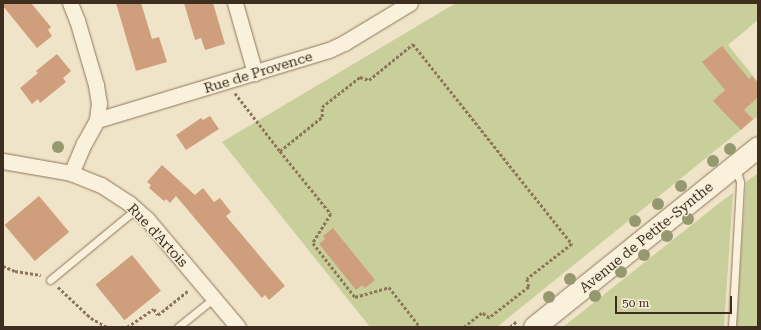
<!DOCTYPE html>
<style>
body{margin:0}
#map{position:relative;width:761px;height:330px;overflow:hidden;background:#f0e4c8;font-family:"Roboto Serif",serif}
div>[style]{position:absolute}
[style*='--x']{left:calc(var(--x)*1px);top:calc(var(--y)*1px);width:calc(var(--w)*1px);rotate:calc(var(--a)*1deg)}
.green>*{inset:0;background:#c9cf9b}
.building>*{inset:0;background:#cf9f7d;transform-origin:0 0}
.path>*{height:2.5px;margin-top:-1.25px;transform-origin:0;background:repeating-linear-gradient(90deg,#8d765c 0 3px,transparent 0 5px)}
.roads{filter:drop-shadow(0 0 1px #8d765c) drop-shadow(0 0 1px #8d765c)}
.lane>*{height:7px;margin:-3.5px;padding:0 3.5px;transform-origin:3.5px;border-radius:3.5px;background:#faf1dc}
.street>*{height:15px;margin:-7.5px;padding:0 7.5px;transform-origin:7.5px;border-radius:7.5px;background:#faf1dc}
.secondary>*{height:21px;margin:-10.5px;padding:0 10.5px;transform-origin:10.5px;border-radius:10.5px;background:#faf1dc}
.trees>*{width:12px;height:12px;margin:-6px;border-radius:50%;background:#96986f}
span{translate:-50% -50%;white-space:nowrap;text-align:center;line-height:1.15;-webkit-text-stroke:3px #f7eed8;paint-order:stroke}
.street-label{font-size:14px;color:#3d2e20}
.frame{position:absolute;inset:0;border:4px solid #3d2e20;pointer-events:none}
.scale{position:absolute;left:615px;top:296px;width:117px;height:18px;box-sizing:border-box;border:2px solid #3d2e20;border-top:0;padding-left:5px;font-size:12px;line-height:14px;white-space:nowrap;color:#3d2e20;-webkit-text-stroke:3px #f7eed8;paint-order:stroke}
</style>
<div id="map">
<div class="green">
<div style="clip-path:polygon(456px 3px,758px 3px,758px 20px,728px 45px,758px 82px,758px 116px,497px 327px,370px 327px,222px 142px)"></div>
<div style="clip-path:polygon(758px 173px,758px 327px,736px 327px,746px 182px)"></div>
<div style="clip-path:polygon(733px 193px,724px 327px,563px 327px,718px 204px)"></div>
</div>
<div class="building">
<div style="clip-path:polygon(3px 3px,31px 3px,51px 27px,48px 30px,52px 36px,37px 48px,3px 6px)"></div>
<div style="clip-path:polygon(116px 3px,141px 3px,152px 39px,159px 37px,167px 62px,136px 71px)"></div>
<div style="clip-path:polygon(184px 3px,213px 3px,225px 44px,205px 50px,201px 38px,195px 40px)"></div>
<div style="clip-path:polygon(722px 46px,749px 79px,752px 76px,758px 83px,758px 97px,744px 110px,753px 119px,741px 130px,713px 101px,725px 90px,702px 62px)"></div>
<div style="clip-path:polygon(57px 54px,71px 71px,63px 78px,66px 82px,40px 103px,38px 99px,32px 104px,20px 88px,38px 73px,36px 71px)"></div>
<div style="clip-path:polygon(210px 116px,219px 129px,186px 150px,176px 135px,201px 118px,203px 120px)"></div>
<div style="clip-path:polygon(162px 165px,195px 195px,203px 188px,214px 202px,220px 198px,231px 212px,226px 216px,285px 286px,269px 300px,265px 295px,262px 298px,176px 196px,170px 203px,166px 199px,164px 201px,149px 188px,151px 185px,147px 182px)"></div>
<div style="left:39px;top:196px;width:47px;height:45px;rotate:50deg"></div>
<div style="clip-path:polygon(333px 228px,375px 280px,365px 288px,362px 285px,356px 290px,319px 244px,325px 239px,323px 236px)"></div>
<div style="left:132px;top:255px;width:46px;height:47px;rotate:51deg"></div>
</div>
<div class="path">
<div style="--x:235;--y:93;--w:73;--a:52.2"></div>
<div style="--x:280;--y:151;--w:81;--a:51"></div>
<div style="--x:331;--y:214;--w:34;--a:122"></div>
<div style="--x:313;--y:243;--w:68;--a:52.1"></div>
<div style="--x:355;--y:297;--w:35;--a:-16"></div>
<div style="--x:389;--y:287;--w:51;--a:52.2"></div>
<div style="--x:280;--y:151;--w:54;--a:-39"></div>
<div style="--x:322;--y:117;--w:10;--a:-90"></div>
<div style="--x:322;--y:107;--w:48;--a:-38.3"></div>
<div style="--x:360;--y:77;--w:9;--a:18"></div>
<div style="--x:369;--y:80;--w:57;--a:-39.3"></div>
<div style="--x:413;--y:44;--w:256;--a:51.5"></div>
<div style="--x:572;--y:244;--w:57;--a:142.1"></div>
<div style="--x:527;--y:279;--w:8;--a:76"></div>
<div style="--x:529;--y:287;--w:51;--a:142.2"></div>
<div style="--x:489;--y:318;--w:9;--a:-144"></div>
<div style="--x:482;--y:313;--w:22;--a:141"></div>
<div style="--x:3;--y:266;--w:13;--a:23"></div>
<div style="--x:15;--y:271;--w:26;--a:9"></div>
<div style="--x:58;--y:287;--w:45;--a:43.2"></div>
<div style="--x:91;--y:318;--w:18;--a:29"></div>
<div style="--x:127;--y:327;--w:32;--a:-34"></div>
<div style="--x:154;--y:309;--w:7;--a:56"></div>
<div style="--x:158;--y:315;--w:38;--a:-39"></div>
<div style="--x:510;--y:327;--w:9;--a:-41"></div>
</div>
<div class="roads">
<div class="lane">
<div style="--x:50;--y:280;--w:112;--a:-39.5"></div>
<div style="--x:178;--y:327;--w:46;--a:-38.9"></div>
<div style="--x:732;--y:327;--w:145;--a:-86.8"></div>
<div style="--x:740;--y:182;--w:15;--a:-106"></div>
</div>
<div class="street">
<div style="--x:70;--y:3;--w:18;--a:68"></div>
<div style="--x:77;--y:20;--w:68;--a:73.7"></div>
<div style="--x:96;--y:85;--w:18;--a:81"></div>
<div style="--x:99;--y:103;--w:17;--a:97"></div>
<div style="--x:97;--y:120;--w:26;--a:119"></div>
<div style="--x:84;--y:143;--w:33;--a:113"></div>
<div style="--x:235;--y:3;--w:73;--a:74.1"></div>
<div style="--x:97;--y:120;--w:242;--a:-16.8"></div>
<div style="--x:329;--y:50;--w:17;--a:-25"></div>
<div style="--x:344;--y:43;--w:77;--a:-31.2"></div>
<div style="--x:3;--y:161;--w:69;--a:10"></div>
<div style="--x:71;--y:173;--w:32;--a:22"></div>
<div style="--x:101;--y:185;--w:33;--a:33"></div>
<div style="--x:129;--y:203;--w:24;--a:42"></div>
<div style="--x:147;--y:219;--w:141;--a:49.9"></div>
</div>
<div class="secondary">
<div style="--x:534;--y:327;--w:287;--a:-38.8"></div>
</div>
</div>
<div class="trees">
<div style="left:58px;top:147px"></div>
<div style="left:730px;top:149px"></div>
<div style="left:713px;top:161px"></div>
<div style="left:681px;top:186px"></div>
<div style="left:658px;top:204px"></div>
<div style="left:688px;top:219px"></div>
<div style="left:635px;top:221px"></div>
<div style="left:667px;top:236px"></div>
<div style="left:644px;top:255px"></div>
<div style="left:621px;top:272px"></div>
<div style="left:570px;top:279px"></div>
<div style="left:595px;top:296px"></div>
<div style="left:549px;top:297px"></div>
</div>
<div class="street-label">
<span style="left:258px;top:72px;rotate:-17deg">Rue de Provence</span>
<span style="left:158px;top:235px;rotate:47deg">Rue d'Artois</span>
<span style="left:646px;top:237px;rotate:-39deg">Avenue de Petite-Synthe</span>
</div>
<div class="frame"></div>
<div class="scale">50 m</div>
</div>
